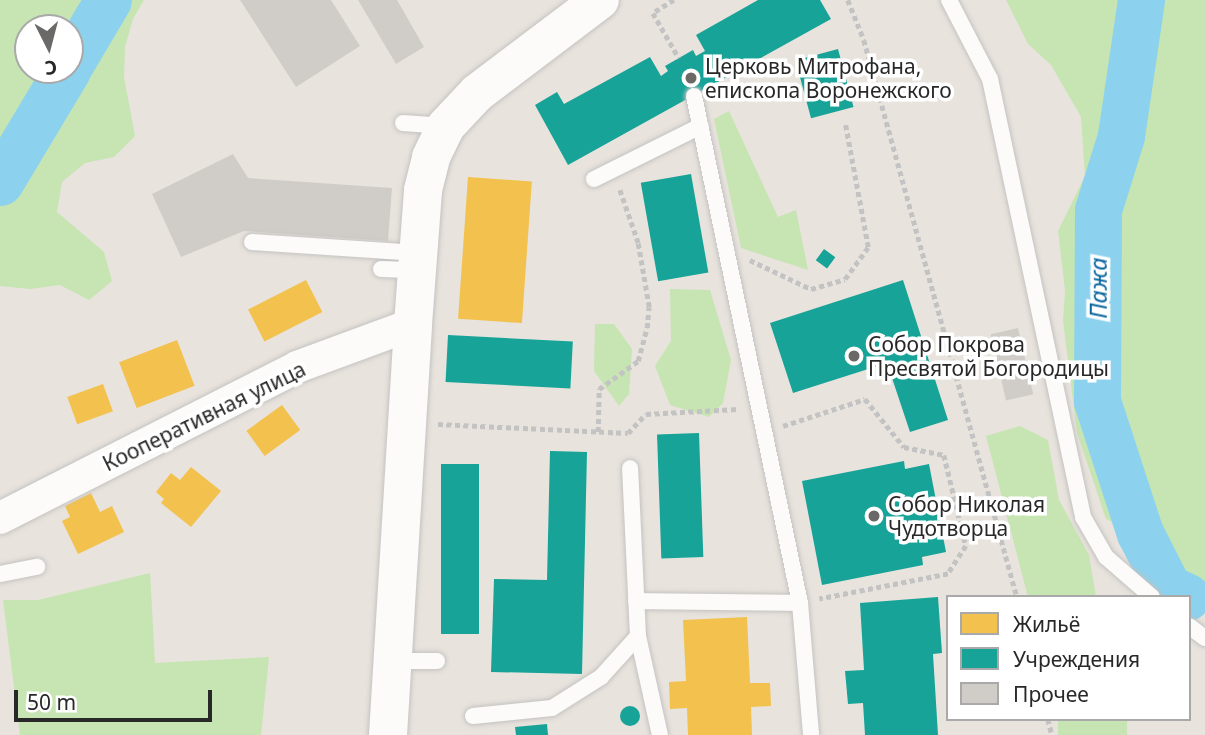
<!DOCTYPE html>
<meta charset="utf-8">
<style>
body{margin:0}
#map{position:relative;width:1205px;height:735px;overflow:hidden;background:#e8e3dc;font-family:"Noto Sans",sans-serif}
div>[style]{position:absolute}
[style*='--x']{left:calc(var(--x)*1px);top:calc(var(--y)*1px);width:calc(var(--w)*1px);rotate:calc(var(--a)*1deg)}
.green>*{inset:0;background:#c6e5b3;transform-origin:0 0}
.homes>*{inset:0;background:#f2c14e;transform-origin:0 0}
.public>*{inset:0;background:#17a398;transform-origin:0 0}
.round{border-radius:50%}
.river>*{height:47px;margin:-23.5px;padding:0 23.5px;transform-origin:23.5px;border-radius:23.5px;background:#8cd1ee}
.building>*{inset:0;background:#d0cdc8;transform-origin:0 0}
.path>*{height:4.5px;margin-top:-2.25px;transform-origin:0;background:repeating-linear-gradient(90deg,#c4c3c3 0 5px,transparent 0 8.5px)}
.roads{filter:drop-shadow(0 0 2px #c4c3c2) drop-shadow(0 0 2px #c4c3c2)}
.lane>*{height:16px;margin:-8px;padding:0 8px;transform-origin:8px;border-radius:8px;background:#fcfbfa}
.street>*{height:32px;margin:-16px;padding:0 16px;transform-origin:16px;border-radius:16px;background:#fcfbfa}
.secondary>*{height:38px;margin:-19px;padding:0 19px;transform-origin:19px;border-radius:19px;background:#fcfbfa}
.dots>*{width:19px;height:19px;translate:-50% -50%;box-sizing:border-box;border:4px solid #fff;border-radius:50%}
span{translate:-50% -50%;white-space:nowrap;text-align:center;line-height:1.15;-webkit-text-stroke:7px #fff;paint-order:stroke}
.poi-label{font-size:21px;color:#282828}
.left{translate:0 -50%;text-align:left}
.street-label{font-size:21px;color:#282828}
.water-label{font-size:23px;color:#06649e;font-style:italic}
.legend{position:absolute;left:946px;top:595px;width:245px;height:126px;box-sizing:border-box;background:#fff;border:2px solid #a9a9a9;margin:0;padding:9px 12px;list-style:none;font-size:21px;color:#282828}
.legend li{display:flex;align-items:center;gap:14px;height:35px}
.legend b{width:35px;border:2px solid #a9a9a9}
.north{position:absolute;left:14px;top:14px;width:70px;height:70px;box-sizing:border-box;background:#fff;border:2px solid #a9a9a9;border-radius:50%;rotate:174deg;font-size:19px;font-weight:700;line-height:28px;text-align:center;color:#282828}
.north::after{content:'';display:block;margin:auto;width:24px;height:32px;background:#6b6967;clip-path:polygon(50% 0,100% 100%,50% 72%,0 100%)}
.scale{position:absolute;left:14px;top:690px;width:198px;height:32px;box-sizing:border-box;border:4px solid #282828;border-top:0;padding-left:9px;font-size:21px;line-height:24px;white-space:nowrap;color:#282828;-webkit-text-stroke:5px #fff;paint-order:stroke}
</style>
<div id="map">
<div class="green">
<div style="clip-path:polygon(evenodd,0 0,144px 0,133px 19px,125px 47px,124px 77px,135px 136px,114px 157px,85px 163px,62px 182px,57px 212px,104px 252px,112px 281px,89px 300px,60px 285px,30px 289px,0 286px,0 0,28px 28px,70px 28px,70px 70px,28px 70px,28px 28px)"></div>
<div style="clip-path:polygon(1006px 0,1205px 0,1205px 583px,1176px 571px,1161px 522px,1133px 532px,1106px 519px,1077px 433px,1063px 321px,1065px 290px,1058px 231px,1085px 176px,1081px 117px,1051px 65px,1028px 44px)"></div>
<div style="clip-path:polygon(729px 111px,778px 217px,796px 210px,808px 270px,741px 248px,714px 119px)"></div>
<div style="clip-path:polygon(670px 289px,710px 290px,731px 360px,723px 403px,709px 417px,670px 405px,655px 366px,671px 341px)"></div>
<div style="clip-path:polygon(595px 324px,614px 324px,632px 349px,629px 394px,619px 406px,594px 371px)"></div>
<div style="clip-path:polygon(1020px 426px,1048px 440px,1059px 500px,1089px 555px,1096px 597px,1028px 597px,986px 436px)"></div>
<div style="clip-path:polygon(150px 573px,155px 663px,269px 657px,261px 735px,20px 735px,3px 600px,38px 600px)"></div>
<div style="left:1058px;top:719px;width:69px;height:16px"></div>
</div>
<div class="homes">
<div style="left:468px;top:177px;width:64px;height:142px;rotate:4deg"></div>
<div style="left:306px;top:280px;width:36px;height:65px;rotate:63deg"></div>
<div style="left:177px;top:340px;width:49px;height:62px;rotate:69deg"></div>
<div style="left:103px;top:384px;width:29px;height:38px;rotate:70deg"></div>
<div style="left:282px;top:405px;width:31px;height:44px;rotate:54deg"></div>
<div style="clip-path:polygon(191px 467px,221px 491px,191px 527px,161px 503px,164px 499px,156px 492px,171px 473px,180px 480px)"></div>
<div style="clip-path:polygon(91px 493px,100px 512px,112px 506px,124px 532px,78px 554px,62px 521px,70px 517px,65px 506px)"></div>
<div style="clip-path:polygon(747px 617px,750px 683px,770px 683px,771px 706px,751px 707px,752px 735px,688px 735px,687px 708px,670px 709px,669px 682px,686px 681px,683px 620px)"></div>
</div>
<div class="public">
<div style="clip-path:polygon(758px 0,820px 0,831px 19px,568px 165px,535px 105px,557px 92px,564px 104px,650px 57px,661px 76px,668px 71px,665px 66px,693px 50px,696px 56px,705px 51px,696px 35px)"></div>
<div style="left:838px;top:49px;width:60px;height:44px;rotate:75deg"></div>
<div style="left:691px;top:174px;width:100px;height:51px;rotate:80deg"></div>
<div style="left:824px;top:249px;width:14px;height:14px;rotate:36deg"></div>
<div style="clip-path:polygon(903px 280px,948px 420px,910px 432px,887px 363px,793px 393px,770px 323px)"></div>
<div style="left:448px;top:335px;width:125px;height:47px;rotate:3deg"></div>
<div style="left:699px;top:433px;width:124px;height:42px;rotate:88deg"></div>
<div style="clip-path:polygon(550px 451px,587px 452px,582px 674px,491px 672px,494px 579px,547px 580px)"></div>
<div style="clip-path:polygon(904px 461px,905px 469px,929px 464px,946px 552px,922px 557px,923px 565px,822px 585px,802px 481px)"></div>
<div style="left:441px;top:464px;width:38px;height:170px"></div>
<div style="clip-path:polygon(938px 597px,942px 653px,933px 654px,938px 735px,865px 735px,863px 703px,848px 704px,845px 671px,864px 670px,860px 603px)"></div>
<div class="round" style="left:620px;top:706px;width:20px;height:20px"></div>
<div style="clip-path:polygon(547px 724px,548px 735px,516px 735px,515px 727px)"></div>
</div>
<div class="river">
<div style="--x:1141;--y:0;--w:137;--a:98.4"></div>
<div style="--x:1121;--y:136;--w:77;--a:107.3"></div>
<div style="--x:1098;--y:210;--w:191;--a:90.3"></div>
<div style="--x:1097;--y:401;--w:139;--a:72"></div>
<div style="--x:1140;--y:533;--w:62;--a:63"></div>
<div style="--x:1168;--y:588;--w:21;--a:25"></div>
<div style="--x:70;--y:64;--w:74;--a:-59.3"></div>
<div style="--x:0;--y:182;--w:131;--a:-59.1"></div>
</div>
<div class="building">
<div style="clip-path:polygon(240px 0,331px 0,360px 46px,296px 87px)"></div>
<div style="clip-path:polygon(358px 0,397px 0,424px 47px,396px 64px)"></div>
<div style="clip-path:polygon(233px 154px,248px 178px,392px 188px,388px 241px,244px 231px,181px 257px,152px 194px)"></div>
<div style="left:1018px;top:328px;width:68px;height:28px;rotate:77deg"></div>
</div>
<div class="path">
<div style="--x:674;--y:0;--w:25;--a:148"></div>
<div style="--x:653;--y:13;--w:52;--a:60"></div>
<div style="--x:848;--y:0;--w:43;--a:68.2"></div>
<div style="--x:864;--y:40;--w:578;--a:74.64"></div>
<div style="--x:750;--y:260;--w:68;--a:25.4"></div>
<div style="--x:811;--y:289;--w:35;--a:-16"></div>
<div style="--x:845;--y:279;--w:39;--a:-54"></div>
<div style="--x:868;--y:247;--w:126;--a:-100.5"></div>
<div style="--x:438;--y:424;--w:190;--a:2.7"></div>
<div style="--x:628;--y:433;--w:26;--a:-47"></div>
<div style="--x:646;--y:414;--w:92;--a:-3.1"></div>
<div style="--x:783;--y:426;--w:86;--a:-18.2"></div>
<div style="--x:865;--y:399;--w:62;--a:50.9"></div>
<div style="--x:904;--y:447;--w:41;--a:11.3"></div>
<div style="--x:944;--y:455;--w:94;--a:76.4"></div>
<div style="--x:966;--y:546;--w:33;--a:123"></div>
<div style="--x:948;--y:574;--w:131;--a:169"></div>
<div style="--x:598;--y:432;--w:43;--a:-88.7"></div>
<div style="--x:599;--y:389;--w:48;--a:-35.7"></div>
<div style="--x:638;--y:361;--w:34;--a:-75"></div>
<div style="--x:647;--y:328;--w:21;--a:-85"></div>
<div style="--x:649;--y:307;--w:65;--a:-99.8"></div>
<div style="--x:638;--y:243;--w:58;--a:-109.1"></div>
<div style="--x:1048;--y:719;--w:16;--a:76"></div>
</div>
<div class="roads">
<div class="lane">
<div style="--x:949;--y:0;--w:89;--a:62.6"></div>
<div style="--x:990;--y:79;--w:448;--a:78"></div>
<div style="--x:1083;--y:517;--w:46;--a:60.1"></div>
<div style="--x:1106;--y:557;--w:61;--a:41"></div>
<div style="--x:694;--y:96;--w:518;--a:78.19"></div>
<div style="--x:800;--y:603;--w:132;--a:85.2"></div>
<div style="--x:403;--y:123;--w:43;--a:4"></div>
<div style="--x:594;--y:179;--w:119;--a:-26.4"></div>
<div style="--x:252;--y:242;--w:166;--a:3.8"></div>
<div style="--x:381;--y:269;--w:36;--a:2"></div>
<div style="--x:0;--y:574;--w:38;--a:-11"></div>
<div style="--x:636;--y:601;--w:164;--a:0.7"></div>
<div style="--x:1189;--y:626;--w:20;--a:37"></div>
<div style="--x:638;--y:636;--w:101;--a:77.5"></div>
<div style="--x:391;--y:661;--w:46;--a:0"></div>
<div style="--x:473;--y:716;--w:79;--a:-5.8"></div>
<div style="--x:552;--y:708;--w:58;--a:-32.3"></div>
<div style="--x:601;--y:677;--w:55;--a:-47.9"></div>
<div style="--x:638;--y:636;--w:168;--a:-92.7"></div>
</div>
<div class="street">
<div style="--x:0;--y:518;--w:333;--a:-26.9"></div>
<div style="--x:297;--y:367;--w:124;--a:-20.3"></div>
</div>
<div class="secondary">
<div style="--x:388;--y:735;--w:412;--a:-86.5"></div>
<div style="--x:413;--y:324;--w:134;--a:-85.7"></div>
<div style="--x:423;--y:190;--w:34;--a:-76"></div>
<div style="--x:431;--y:157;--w:34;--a:-64"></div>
<div style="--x:446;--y:126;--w:45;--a:-46.8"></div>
<div style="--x:477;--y:93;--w:154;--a:-37.1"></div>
</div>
</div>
<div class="dots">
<div style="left:691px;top:78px;background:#6b6967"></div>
<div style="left:854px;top:356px;background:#6b6967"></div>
<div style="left:874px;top:516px;background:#6b6967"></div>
</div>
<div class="poi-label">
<span class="left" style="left:705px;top:78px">Церковь Митрофана,<br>епископа Воронежского</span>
<span class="left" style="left:868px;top:356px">Собор Покрова<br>Пресвятой Богородицы</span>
<span class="left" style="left:888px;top:516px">Собор Николая<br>Чудотворца</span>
</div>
<div class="street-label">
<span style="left:204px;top:416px;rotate:-26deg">Кооперативная улица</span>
</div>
<div class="water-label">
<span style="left:1098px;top:288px;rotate:-90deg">Пажа</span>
</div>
<ul class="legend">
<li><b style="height:19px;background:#f2c14e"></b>Жильё</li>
<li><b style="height:19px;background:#17a398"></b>Учреждения</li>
<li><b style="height:19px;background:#d0cdc8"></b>Прочее</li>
</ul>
<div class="north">С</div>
<div class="scale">50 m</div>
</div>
